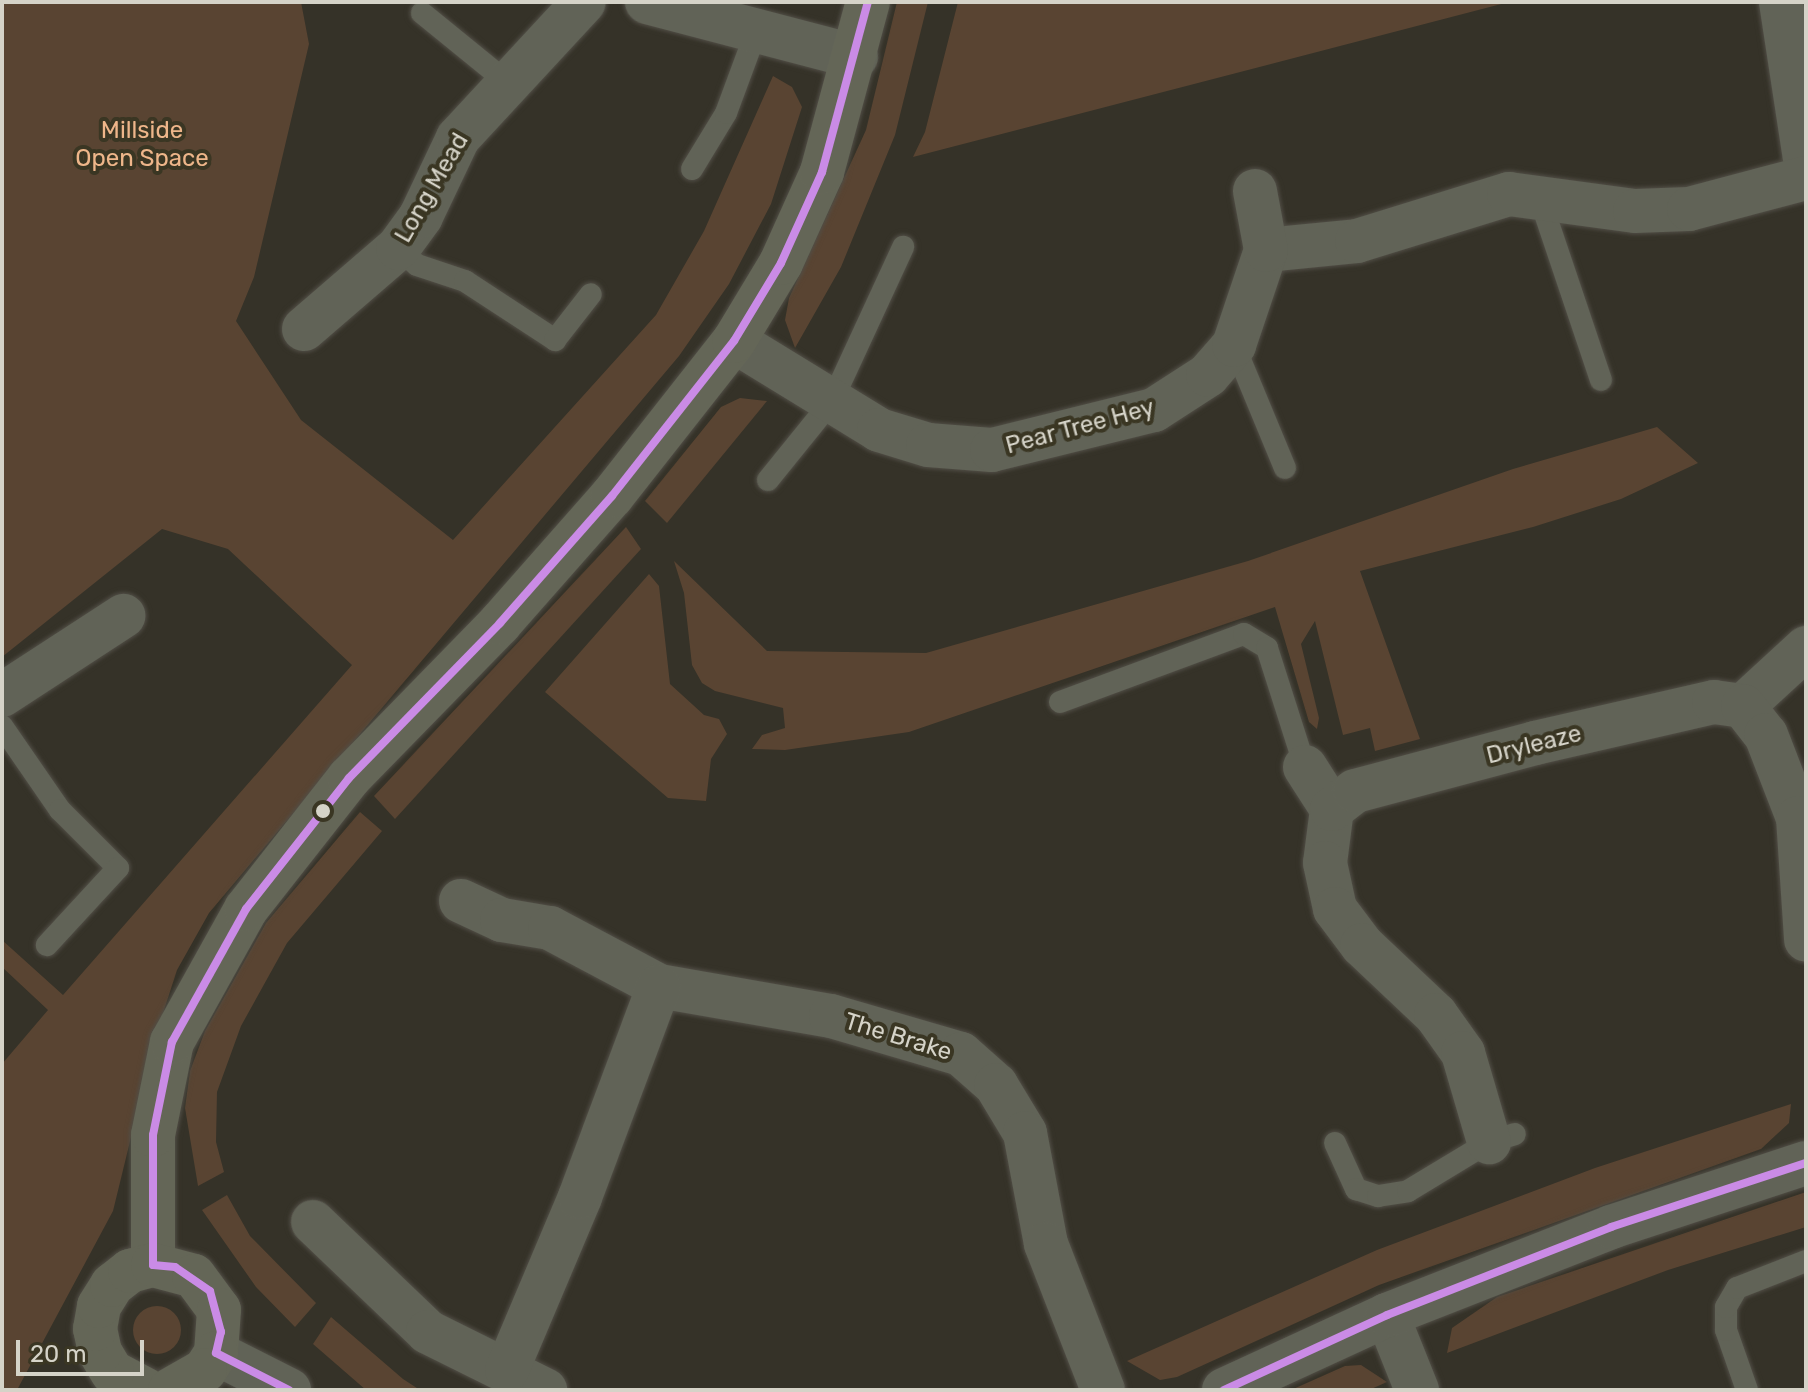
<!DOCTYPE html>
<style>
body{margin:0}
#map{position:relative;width:1808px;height:1392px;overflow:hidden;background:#353228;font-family:Rubik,sans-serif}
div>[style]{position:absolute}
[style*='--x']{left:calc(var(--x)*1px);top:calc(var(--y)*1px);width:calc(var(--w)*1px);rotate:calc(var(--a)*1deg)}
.green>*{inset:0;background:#594432}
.round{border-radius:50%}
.roads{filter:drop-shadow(0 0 2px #514e46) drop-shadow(0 0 2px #514e46)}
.lane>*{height:22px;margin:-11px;padding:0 11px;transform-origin:11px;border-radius:11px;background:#616357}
.street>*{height:44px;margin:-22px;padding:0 22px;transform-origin:22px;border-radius:22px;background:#616357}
.secondary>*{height:44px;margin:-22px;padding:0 22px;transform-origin:22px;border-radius:22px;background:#646657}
.bus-1>*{height:8px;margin:-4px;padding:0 4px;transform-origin:4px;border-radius:4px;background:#ca8be6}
.dots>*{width:22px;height:22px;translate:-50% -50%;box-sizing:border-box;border:4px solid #3a3623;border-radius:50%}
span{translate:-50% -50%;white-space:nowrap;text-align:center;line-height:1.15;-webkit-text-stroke:8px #3a3623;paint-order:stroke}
.park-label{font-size:24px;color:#eeb68a}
.street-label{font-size:24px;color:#d5d3c8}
.frame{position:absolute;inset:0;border:4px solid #d5d3c8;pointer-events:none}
.scale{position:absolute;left:16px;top:1340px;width:128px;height:36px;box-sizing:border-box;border:4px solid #d5d3c8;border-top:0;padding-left:10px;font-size:24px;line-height:28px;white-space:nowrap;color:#d5d3c8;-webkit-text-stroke:6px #3a3623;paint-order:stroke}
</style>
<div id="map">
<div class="green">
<div style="clip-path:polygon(2px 2px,301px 2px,309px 44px,254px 277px,236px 321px,301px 420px,453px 540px,656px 315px,704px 231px,773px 76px,792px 87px,802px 107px,771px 204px,729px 284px,679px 356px,209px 913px,177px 970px,156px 1035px,113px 1211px,17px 1390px,2px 1390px,2px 1064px,48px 1010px,2px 967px,2px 940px,63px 995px,352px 665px,228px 549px,162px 529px,2px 657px)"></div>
<div style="clip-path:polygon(897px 2px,928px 2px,895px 135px,841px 267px,795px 348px,785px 320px,789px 298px,866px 130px)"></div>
<div style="clip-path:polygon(958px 2px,1509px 2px,913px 157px,925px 132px)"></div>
<div style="clip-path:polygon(740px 398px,767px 401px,667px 523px,645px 501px,721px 407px)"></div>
<div style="clip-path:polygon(1657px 427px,1698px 463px,1621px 499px,1533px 527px,1360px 571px,1420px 739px,1375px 751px,1370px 728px,1343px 735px,1315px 621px,1301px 644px,1319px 718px,1317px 729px,1309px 722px,1275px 607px,909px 732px,785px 750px,752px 749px,762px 735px,785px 728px,783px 708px,715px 691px,702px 683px,692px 665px,684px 593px,674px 561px,767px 651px,926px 653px,1248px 561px,1513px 469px)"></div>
<div style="clip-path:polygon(626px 527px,641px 549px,395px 819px,374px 796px)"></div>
<div style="clip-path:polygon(649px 574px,659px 586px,670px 684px,704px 715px,719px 719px,727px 734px,711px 759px,706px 801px,668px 798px,545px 692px)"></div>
<div style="clip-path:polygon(360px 812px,382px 831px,287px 943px,241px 1026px,217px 1092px,216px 1142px,224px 1172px,198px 1186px,185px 1108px,190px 1071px,205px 1031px,266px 923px)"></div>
<div style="clip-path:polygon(1791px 1104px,1789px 1123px,1761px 1149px,1379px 1285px,1177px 1377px,1160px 1380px,1127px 1361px,1377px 1250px,1595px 1168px)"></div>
<div style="clip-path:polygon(1806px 1192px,1806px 1227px,1668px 1270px,1447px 1353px,1452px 1328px,1497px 1297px)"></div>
<div style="clip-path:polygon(227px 1195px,250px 1236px,316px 1303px,295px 1327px,256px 1287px,202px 1210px)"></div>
<div class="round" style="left:133px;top:1306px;width:48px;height:48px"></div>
<div style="clip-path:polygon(331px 1317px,403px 1379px,420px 1390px,366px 1390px,313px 1344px)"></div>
<div style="clip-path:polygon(1361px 1365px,1387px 1382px,1369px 1390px,1291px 1390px,1345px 1366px)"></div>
</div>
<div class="roads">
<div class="lane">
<div style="--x:422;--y:13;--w:109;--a:39.1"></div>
<div style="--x:692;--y:169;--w:66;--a:-58.7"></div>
<div style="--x:726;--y:113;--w:86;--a:-69.7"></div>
<div style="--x:1539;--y:196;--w:194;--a:71.4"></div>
<div style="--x:398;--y:248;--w:25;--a:42"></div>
<div style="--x:417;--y:265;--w:51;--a:18.4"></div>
<div style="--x:465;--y:281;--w:108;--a:33.2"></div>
<div style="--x:555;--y:340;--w:58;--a:-52"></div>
<div style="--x:1234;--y:345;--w:133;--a:67.5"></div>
<div style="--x:768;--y:480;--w:102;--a:-51"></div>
<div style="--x:832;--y:401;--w:170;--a:-65.2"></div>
<div style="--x:1060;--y:702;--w:196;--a:-20.3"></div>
<div style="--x:1244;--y:634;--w:27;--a:31"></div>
<div style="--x:1267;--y:648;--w:125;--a:72.3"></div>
<div style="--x:2;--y:726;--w:102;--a:55.4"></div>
<div style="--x:60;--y:810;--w:82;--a:45"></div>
<div style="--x:118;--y:868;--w:105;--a:132.7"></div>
<div style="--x:1335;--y:1143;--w:51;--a:65.5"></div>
<div style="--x:1356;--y:1189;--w:23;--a:18"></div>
<div style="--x:1378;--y:1196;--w:30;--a:-9"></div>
<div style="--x:1408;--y:1191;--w:95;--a:-31.2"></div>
<div style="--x:1489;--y:1142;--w:27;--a:-17"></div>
<div style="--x:1747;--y:1390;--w:64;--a:-109.3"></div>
<div style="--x:1726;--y:1330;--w:23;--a:-90"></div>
<div style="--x:1726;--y:1307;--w:22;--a:-60"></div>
<div style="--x:1737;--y:1288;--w:74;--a:-21.4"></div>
</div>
<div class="street">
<div style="--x:647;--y:2;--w:216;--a:14.7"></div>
<div style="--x:1781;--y:2;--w:166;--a:81.3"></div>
<div style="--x:1266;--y:250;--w:91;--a:-5.6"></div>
<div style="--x:1357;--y:241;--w:159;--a:-17.2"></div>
<div style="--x:1509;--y:194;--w:127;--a:7.7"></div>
<div style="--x:1635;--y:211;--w:54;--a:-2.1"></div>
<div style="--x:1689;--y:209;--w:121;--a:-14.8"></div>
<div style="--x:304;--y:329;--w:124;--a:-40.8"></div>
<div style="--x:398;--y:248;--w:39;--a:-54"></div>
<div style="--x:421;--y:216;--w:86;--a:-64.6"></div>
<div style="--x:458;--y:138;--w:185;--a:-47.2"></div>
<div style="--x:734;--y:341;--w:170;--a:31.5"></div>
<div style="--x:879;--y:430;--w:51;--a:17"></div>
<div style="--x:928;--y:445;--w:64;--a:4.5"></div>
<div style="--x:992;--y:450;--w:167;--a:-13.9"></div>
<div style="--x:1154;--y:410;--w:64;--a:-32.9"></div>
<div style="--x:1208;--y:375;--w:40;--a:-49"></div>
<div style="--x:1234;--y:345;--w:100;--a:-71.4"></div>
<div style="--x:1266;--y:250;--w:60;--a:-100.6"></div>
<div style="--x:2;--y:695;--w:145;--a:-33.1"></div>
<div style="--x:1743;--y:706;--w:86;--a:-42.6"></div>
<div style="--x:1305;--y:767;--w:50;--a:57.3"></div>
<div style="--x:1332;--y:809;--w:54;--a:97.4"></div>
<div style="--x:1325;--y:863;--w:47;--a:77.7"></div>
<div style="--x:1335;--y:909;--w:45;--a:53.1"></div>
<div style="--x:1362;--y:945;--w:102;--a:43.4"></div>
<div style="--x:1436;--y:1015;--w:47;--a:54.6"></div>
<div style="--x:1463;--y:1053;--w:93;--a:73.7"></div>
<div style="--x:1332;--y:809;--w:29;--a:-38"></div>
<div style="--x:1355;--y:791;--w:186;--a:-14.9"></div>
<div style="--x:1535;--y:743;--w:184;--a:-12.9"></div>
<div style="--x:1714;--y:702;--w:29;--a:8"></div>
<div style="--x:1743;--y:706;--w:37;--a:52"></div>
<div style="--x:1766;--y:735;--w:89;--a:68.9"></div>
<div style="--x:1798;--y:818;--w:122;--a:86.2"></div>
<div style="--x:461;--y:901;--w:45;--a:24.9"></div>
<div style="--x:502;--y:920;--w:49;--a:9.5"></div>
<div style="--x:550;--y:928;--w:123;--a:28"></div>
<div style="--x:659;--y:986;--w:175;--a:9.9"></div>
<div style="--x:831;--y:1016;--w:135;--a:16.3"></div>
<div style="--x:961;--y:1054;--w:47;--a:41.5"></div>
<div style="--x:996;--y:1085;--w:56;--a:58.9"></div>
<div style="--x:1025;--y:1133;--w:113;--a:79.3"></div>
<div style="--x:1046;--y:1244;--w:157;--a:68.7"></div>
<div style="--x:313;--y:1222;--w:159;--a:43.7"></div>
<div style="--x:428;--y:1332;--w:131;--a:26.4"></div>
<div style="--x:1387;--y:1315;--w:81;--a:68.2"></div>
<div style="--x:216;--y:1353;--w:82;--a:26.9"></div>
<div style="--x:507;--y:1370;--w:188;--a:-67.1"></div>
<div style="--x:580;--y:1197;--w:225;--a:-69.5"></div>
<div style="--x:1224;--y:1390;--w:179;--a:-24.7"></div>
<div style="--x:1387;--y:1315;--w:241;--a:-21.4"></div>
<div style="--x:1611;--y:1227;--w:205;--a:-18.2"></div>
</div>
<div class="secondary">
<div style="--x:153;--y:1265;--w:130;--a:-90"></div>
<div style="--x:153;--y:1135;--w:95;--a:-78.5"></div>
<div style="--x:172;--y:1042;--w:152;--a:-60.9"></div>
<div style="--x:246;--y:909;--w:167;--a:-51.8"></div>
<div style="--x:349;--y:778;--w:216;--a:-45.7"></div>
<div style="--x:500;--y:623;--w:169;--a:-48.6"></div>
<div style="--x:612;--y:496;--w:197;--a:-51.8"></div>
<div style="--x:734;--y:341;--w:91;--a:-58.9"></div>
<div style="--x:781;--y:263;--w:100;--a:-65.7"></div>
<div style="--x:822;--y:172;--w:176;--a:-74.9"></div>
<div style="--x:146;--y:1390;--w:38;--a:-152"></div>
<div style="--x:112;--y:1372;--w:23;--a:-121"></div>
<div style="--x:100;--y:1352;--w:24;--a:-102"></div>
<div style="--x:95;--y:1329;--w:23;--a:-80"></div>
<div style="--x:99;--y:1306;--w:25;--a:-58"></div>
<div style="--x:112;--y:1285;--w:23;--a:-38"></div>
<div style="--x:130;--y:1271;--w:24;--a:-15"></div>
<div style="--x:153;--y:1265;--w:42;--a:15"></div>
<div style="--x:194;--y:1276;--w:42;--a:53.7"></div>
<div style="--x:219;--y:1310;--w:43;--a:94"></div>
<div style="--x:216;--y:1353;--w:20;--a:123"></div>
<div style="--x:205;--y:1370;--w:40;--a:150.3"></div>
</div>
</div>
<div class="bus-1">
<div style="--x:289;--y:1390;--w:82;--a:-153.1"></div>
<div style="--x:216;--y:1353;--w:22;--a:-77"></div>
<div style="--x:221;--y:1332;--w:42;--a:-105"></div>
<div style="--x:210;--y:1291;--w:42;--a:-145.6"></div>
<div style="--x:175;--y:1267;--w:22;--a:-175"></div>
<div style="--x:153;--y:1265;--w:130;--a:-90"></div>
<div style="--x:153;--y:1135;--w:95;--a:-78.5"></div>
<div style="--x:172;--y:1042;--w:152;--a:-60.9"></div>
<div style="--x:246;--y:909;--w:167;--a:-51.8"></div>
<div style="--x:349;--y:778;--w:216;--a:-45.7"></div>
<div style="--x:500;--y:623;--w:169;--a:-48.6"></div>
<div style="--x:612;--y:496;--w:197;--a:-51.8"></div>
<div style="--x:734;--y:341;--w:91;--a:-58.9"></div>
<div style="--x:781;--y:263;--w:100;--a:-65.7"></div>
<div style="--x:822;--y:172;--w:176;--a:-74.9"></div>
<div style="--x:1224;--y:1390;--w:179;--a:-24.7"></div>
<div style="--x:1387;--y:1315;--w:241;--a:-21.4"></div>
<div style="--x:1611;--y:1227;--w:205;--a:-18.2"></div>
</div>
<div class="dots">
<div style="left:323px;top:811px;background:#d5d3c8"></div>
</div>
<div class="park-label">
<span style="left:142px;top:145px">Millside<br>Open Space</span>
</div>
<div class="street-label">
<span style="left:432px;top:188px;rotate:-60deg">Long Mead</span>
<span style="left:1080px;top:427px;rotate:-15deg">Pear Tree Hey</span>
<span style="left:1534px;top:745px;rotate:-14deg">Dryleaze</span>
<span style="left:898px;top:1037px;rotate:17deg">The Brake</span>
</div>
<div class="frame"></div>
<div class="scale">20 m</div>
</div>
